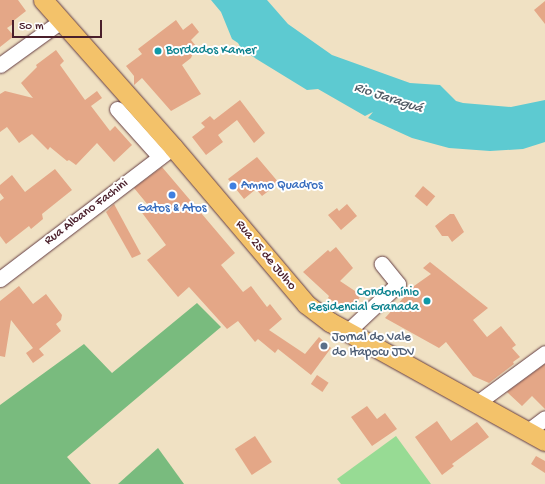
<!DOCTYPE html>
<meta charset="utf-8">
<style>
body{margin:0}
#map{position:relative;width:545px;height:484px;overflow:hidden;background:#f0e1c3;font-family:"Gochi Hand",sans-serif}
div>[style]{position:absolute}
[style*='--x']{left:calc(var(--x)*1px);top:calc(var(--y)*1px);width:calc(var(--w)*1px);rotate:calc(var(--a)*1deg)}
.green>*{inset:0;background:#97db94}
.forest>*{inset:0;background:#79bb7e}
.water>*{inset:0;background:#5dcad1}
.building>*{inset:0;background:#e4a787;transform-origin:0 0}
.roads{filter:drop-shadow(0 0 1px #633c42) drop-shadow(0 0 1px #633c42)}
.minor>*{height:15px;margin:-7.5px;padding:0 7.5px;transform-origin:7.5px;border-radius:7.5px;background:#fff}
.major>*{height:19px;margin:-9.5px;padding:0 9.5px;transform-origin:9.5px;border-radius:9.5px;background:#f3c26a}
.dots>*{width:11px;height:11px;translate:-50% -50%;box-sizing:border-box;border:2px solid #fff;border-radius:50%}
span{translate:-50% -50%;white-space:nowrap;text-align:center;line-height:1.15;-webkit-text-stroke:4px #fff;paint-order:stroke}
.culture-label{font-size:13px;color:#0d838f}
.left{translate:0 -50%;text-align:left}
.right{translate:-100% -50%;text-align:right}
.shop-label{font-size:13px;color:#366cbe}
.street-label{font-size:13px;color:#4a1f2b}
.service-label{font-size:13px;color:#4e5e75}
.water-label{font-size:14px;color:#515b65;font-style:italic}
.scale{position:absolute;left:12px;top:20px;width:90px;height:18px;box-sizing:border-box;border:2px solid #4a1f2b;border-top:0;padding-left:5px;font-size:12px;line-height:14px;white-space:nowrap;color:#4a1f2b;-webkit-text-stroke:3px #fff;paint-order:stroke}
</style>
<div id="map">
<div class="green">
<div style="clip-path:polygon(396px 436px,431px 484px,341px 484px,337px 479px)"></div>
</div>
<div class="forest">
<div style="clip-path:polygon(197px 303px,221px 327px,67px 457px,91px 484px,0 484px,0 405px,84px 344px,112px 373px)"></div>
<div style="clip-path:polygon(158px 448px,184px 484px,118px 484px)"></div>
</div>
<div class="water">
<div style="clip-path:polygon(211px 0,267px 0,288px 24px,332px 55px,410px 83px,440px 85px,456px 101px,463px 103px,511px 107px,545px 100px,545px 142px,523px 149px,490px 151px,449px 148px,412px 138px,368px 118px,373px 112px,365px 116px,318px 89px,307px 90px,242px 50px,238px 43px,232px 39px,221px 12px)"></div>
</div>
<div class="building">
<div style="clip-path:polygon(0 0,18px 0,26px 11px,12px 22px,13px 24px,7px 28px,14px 36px,0 47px)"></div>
<div style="clip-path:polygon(545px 1px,545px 24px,534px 10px)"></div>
<div style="clip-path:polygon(176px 20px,183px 30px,192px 23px,199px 32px,191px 40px,196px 46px,191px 58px,182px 65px,201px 94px,171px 111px,142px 78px,134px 85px,134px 76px,126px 66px,142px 54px,138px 49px)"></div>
<div style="clip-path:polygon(56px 50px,64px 61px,60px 65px,85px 100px,97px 91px,102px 98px,91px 106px,110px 131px,115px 126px,132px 145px,114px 162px,97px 143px,76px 165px,69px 160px,67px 161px,50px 147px,48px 150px,32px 134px,19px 143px,7px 127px,0 132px,0 94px,5px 91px,33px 98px,21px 83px,37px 67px,36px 65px)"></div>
<div style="clip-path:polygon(240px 100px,265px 133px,254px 143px,237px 120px,218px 135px,223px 142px,206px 155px,192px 137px,205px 127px,201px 123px,210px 116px,214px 120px)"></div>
<div style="clip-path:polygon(257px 157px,279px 183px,262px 196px,256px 189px,244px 199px,228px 179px)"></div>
<div style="clip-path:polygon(162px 167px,235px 253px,221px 265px,243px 292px,251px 286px,267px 307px,270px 304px,282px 319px,269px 330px,305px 354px,319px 337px,331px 348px,311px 375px,278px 349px,275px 353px,258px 339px,255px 342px,238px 321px,227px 329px,189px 287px,178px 297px,147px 260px,166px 245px,140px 210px,148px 205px,134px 188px)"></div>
<div style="clip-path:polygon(55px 169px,72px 190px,42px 214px,43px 219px,31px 229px,29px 226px,6px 244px,0 236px,0 201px,4px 198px,0 193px,0 185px,12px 175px,25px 192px)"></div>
<div style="left:423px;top:186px;width:16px;height:13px;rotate:40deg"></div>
<div style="clip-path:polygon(114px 204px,141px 254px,132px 258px,106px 212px)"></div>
<div style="clip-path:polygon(347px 204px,357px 216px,341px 230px,328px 215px,337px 208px,339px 211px)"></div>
<div style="clip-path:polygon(450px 214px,454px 214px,464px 232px,452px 242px,448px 236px,442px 236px,435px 226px)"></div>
<div style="clip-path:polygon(336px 247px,353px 268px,340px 281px,361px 295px,351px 312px,328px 298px,329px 296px,303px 272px,328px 250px,330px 252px)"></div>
<div style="clip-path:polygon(430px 262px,488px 308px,473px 320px,487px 337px,501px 326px,516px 345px,512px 348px,520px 357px,513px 362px,514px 364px,489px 383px,473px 376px,446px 342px,439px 348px,385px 318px,414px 286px,431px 274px,423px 268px)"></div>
<div style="clip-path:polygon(19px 286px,33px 304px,46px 294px,62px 315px,61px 320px,56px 324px,61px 331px,39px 349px,44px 355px,33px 363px,26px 353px,33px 348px,11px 320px,5px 357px,0 356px,0 301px)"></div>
<div style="clip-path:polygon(545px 364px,545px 409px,532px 396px,522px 406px,507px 392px)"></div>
<div style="left:317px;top:375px;width:14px;height:11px;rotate:34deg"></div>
<div style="clip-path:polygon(367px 406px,377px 419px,385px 413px,397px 429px,372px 446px,351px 417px)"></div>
<div style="clip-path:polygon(437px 421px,451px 441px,477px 422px,489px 437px,452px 464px,454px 466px,442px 475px,415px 437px)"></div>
<div style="left:255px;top:436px;width:31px;height:24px;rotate:57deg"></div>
<div style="clip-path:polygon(536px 456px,545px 461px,545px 473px,531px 464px)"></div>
</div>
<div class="roads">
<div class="minor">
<div style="--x:0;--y:65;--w:75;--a:-35.8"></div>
<div style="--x:117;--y:109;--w:64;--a:48.1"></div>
<div style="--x:0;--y:279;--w:218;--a:-37.3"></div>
<div style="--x:347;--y:332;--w:70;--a:-43.3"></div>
<div style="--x:398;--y:284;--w:26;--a:-129"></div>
<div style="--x:477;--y:403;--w:84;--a:-36.3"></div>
<div style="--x:528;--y:431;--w:21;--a:-37"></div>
</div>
<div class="major">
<div style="--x:43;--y:0;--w:196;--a:48.5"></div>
<div style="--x:173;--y:147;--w:206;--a:49.7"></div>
<div style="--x:306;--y:304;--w:30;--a:37"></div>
<div style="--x:330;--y:322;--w:246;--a:29"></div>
</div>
</div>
<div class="dots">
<div style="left:158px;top:51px;background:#0f9aa8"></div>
<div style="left:233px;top:186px;background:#3f7fe0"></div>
<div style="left:172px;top:195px;background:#3f7fe0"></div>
<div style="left:427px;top:301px;background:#0f9aa8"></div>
<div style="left:324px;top:346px;background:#5c6f8a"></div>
</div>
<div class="culture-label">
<span class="left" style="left:166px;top:51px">Bordados Kamer</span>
<span class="right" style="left:419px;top:301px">Condomínio<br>Residencial Granada</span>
</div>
<div class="shop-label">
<span class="left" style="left:241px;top:186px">Ammo Quadros</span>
<span style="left:172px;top:209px">Gatos &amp; Atos</span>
</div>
<div class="street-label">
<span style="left:87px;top:213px;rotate:-37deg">Rua Albano Fachini</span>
<span style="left:265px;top:256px;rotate:50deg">Rua 25 de Julho</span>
</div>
<div class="service-label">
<span class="left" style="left:332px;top:346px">Jornal do Vale<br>do Itapocu JDV</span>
</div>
<div class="water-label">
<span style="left:388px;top:99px;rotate:18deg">Rio Jaraguá</span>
</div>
<div class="scale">50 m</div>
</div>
